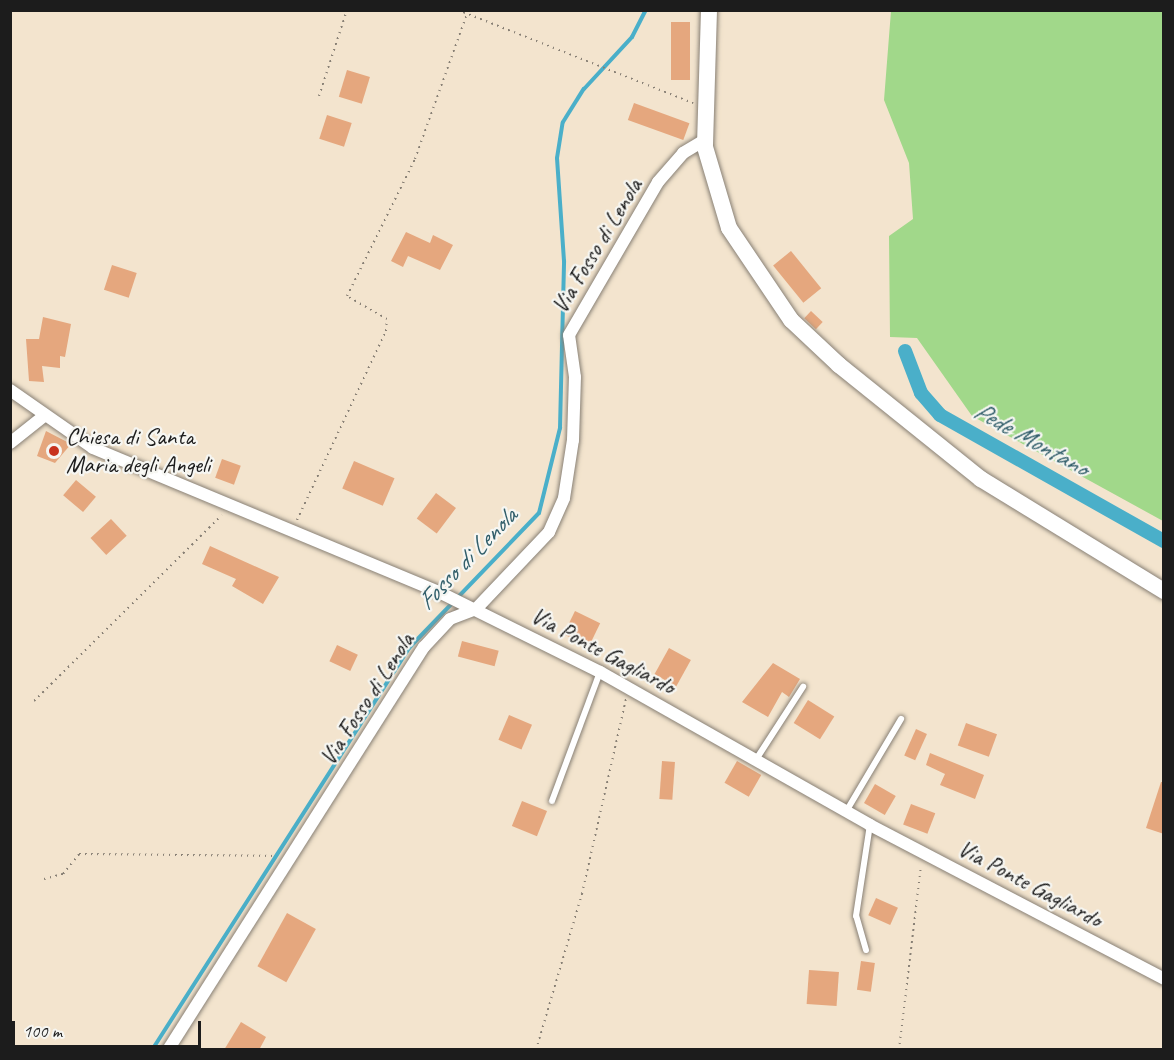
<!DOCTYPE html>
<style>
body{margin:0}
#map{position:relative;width:1174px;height:1060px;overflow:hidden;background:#f3e4ce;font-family:Caveat,sans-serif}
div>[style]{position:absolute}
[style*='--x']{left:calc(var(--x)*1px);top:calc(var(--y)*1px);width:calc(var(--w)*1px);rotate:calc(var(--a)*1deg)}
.green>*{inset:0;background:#a1d88a}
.stream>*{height:4px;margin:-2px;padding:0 2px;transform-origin:2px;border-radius:2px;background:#4aafc9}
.canal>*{height:14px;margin:-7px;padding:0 7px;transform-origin:7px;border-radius:7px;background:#4aafc9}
.building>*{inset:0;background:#e5a77e;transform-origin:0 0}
.path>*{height:2px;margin-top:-1px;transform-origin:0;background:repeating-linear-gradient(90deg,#888075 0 1.5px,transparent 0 6px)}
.roads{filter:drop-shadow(0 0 2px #888075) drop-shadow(0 0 2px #888075)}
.service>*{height:6px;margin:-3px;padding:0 3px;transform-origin:3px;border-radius:3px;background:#fff}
.minor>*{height:12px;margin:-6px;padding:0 6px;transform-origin:6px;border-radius:6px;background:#fff}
.secondary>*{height:16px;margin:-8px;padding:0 8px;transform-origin:8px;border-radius:8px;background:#fff}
.dots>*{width:16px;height:16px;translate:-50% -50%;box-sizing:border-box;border:3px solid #f6f6f2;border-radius:50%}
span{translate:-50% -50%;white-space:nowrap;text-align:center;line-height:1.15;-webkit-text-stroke:4.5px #f6f6f2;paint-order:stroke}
.street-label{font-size:24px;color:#1c1c1c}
.poi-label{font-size:24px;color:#1c1c1c}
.left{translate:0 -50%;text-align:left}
.water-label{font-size:26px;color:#315e6a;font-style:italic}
.frame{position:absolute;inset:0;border:12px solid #1c1c1c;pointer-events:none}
.scale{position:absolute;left:12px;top:1021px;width:189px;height:27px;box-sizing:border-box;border:3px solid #1c1c1c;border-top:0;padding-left:8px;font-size:18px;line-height:21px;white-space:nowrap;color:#1c1c1c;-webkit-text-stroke:4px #f6f6f2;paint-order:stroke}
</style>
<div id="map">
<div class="green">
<div style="clip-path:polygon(891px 11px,1163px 11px,1163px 521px,972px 416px,917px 338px,890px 337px,889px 236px,913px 219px,909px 163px,884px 100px)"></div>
</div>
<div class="stream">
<div style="--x:152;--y:1050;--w:477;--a:-57.4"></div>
<div style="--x:409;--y:648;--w:187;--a:-46.1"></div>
<div style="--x:539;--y:513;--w:88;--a:-76.1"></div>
<div style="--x:560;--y:428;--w:167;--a:-88.6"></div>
<div style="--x:564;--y:261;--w:103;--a:-93.9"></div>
<div style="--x:557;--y:158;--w:36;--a:-81"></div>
<div style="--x:563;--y:122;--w:39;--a:-58"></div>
<div style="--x:584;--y:89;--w:71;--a:-47.3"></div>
<div style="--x:632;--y:37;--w:30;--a:-63"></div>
</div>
<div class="canal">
<div style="--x:905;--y:351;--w:45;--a:69.1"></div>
<div style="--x:921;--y:393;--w:29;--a:49"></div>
<div style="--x:940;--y:415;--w:257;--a:29.4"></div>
</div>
<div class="building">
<div style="left:671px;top:22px;width:19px;height:58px"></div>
<div style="left:347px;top:70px;width:24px;height:28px;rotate:17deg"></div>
<div style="left:634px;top:103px;width:59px;height:18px;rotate:20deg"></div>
<div style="left:327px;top:115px;width:26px;height:25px;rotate:18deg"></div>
<div style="clip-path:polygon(406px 232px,430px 243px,433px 235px,453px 245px,440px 270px,408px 256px,403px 267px,391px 261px)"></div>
<div style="left:791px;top:251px;width:48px;height:23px;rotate:51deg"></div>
<div style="left:112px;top:265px;width:26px;height:26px;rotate:18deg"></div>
<div style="left:811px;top:311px;width:16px;height:10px;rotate:43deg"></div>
<div style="clip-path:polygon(43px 317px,71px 324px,65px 357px,60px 356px,60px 368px,42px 366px,44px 382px,29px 381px,26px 339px,39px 339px)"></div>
<div style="clip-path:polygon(46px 431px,71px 444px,55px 463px,37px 456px)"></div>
<div style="left:222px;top:459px;width:20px;height:20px;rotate:20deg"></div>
<div style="left:354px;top:461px;width:44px;height:30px;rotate:23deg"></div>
<div style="left:76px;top:480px;width:26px;height:20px;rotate:40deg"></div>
<div style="left:436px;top:493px;width:25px;height:32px;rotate:37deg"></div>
<div style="left:111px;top:519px;width:23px;height:28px;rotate:47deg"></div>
<div style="clip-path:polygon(210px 546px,279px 577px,263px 604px,232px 586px,236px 579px,202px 564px)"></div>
<div style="left:575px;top:611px;width:28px;height:26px;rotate:26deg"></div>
<div style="left:462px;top:641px;width:38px;height:16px;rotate:15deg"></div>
<div style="left:337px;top:645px;width:23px;height:18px;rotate:25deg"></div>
<div style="left:669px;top:648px;width:25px;height:30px;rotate:29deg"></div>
<div style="clip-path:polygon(773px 663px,800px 679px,789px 697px,782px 692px,768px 717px,742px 702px)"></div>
<div style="left:808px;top:700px;width:31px;height:27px;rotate:32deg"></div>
<div style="left:509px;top:715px;width:25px;height:27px;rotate:23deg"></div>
<div style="left:966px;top:723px;width:33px;height:24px;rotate:20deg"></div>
<div style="left:916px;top:729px;width:12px;height:29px;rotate:24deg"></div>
<div style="clip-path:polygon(930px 753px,984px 775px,975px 799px,940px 785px,945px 774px,926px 765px)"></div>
<div style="left:662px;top:761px;width:13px;height:38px;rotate:4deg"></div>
<div style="left:737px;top:761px;width:28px;height:25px;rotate:30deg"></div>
<div style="clip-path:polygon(1161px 782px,1164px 782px,1164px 834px,1146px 828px)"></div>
<div style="left:875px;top:784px;width:24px;height:22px;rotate:30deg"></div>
<div style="left:522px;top:801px;width:27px;height:27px;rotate:22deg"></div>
<div style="left:911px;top:804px;width:26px;height:22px;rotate:21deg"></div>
<div style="left:876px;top:898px;width:24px;height:19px;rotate:24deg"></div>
<div style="left:287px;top:913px;width:33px;height:61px;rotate:29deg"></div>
<div style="left:861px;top:961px;width:14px;height:29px;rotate:8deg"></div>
<div style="left:809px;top:970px;width:30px;height:34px;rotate:4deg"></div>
<div style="clip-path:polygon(241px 1022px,266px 1037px,259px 1050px,224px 1050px)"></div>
</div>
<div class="path">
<div style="--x:458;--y:10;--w:253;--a:21.6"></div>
<div style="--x:319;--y:96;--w:90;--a:-72"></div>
<div style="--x:297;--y:520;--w:209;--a:-64.8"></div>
<div style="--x:386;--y:331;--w:12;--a:-85"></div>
<div style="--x:387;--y:319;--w:46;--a:-150.1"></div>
<div style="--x:347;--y:296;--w:153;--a:-63.6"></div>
<div style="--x:415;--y:159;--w:154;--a:-70.3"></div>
<div style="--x:34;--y:701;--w:264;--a:-44.7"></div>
<div style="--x:44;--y:879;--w:20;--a:-15"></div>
<div style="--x:63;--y:874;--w:26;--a:-51"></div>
<div style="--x:79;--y:854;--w:198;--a:0.6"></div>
<div style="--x:536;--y:1050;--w:163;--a:-73.6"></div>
<div style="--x:582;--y:894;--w:200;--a:-77.3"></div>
<div style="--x:899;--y:1050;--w:186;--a:-83.2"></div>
</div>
<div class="roads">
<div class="service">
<div style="--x:757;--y:758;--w:85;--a:-57.1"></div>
<div style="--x:552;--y:801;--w:138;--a:-69.6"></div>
<div style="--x:847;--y:810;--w:106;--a:-59.3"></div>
<div style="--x:866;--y:950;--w:35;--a:-106"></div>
<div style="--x:856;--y:916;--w:92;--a:-81.3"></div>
</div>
<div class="minor">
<div style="--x:10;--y:390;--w:101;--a:34.9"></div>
<div style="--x:93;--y:448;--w:377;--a:22.6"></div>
<div style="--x:441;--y:593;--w:178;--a:26.4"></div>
<div style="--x:600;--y:672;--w:310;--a:29.5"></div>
<div style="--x:870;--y:825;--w:332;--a:27.6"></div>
<div style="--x:10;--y:443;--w:43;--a:-38.5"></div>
<div style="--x:168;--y:1050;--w:477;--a:-57.6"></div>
<div style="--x:424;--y:647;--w:38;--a:-47"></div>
<div style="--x:450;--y:619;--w:28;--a:-21"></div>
<div style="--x:476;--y:609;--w:106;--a:-46.5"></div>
<div style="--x:549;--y:532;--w:37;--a:-66"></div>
<div style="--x:564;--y:498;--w:59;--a:-81.2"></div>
<div style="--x:573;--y:440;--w:63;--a:-88.2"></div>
<div style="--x:575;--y:377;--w:42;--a:-98.1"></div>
<div style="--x:569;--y:335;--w:177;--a:-59.8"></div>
<div style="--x:658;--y:182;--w:38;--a:-49"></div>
<div style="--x:683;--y:153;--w:26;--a:-31"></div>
</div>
<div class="secondary">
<div style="--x:709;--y:10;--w:137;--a:91.7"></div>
<div style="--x:705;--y:147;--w:84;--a:73.5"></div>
<div style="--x:729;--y:228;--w:111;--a:56"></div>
<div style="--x:791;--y:320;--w:66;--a:43.2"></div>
<div style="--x:839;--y:365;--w:182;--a:38.8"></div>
<div style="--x:981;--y:479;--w:215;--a:31.5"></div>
</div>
</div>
<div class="dots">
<div style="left:54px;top:451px;background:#c8321e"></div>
</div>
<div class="street-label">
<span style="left:597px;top:246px;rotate:-59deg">Via Fosso di Lenola</span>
<span style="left:603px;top:651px;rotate:28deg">Via Ponte Gagliardo</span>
<span style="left:367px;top:699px;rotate:-57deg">Via Fosso di Lenola</span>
<span style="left:1030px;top:884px;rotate:28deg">Via Ponte Gagliardo</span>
</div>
<div class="poi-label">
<span class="left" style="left:66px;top:451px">Chiesa di Santa<br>Maria degli Angeli</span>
</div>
<div class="water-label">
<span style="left:1031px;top:439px;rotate:29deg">Pede Montano</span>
<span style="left:467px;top:559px;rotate:-46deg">Fosso di Lenola</span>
</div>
<div class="frame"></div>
<div class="scale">100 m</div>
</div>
